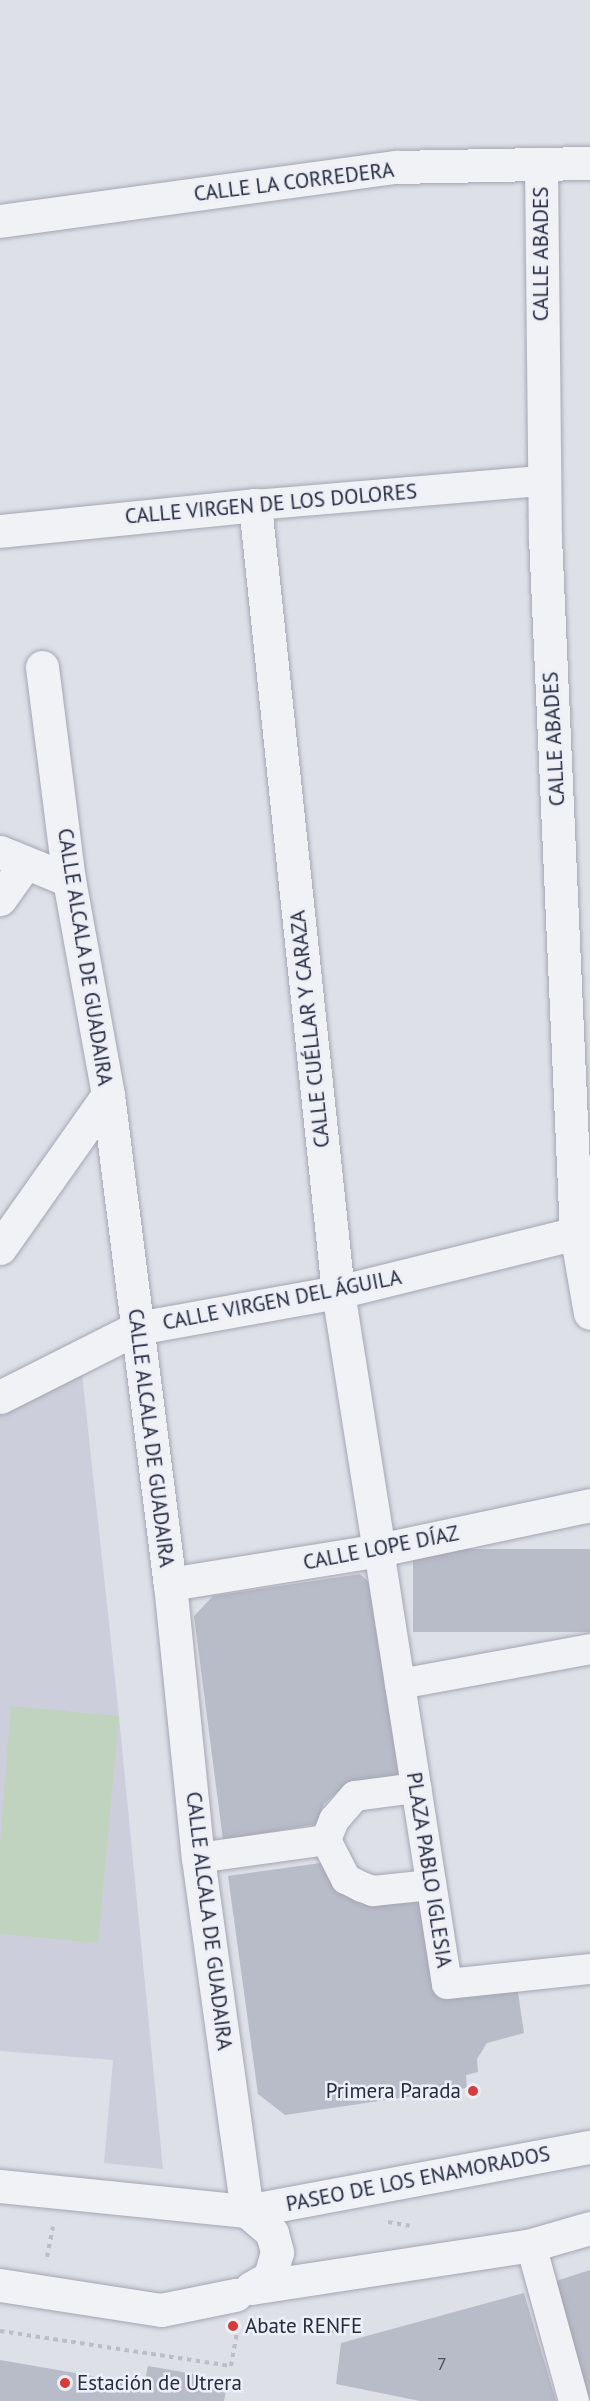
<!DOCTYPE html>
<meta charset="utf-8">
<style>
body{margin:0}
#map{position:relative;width:590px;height:2401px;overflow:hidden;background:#dee0e8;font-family:"PT Sans",sans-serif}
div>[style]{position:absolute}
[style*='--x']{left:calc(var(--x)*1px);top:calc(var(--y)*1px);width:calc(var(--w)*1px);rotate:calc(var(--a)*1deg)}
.built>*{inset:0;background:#cccfdb}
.green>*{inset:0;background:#c0d3be}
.building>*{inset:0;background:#b8bbc8;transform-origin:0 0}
.path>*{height:4px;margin-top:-2px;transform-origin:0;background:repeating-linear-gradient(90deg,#bcbec7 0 4.5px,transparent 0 9px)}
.roads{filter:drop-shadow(0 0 2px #a3a6b2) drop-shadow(0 0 2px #a3a6b2)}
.pedestrian>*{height:30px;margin:-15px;padding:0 15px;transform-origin:15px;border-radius:15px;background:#f1f2f6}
.minor>*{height:33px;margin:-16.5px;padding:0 16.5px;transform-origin:16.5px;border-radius:16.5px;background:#f1f2f6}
.tertiary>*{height:33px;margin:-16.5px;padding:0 16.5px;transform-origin:16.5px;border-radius:16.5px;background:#f1f2f6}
.dots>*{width:16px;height:16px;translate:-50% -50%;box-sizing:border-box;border:3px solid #edeff6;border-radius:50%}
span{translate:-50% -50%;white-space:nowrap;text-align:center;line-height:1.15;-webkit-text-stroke:5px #edeff6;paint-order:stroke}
.number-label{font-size:18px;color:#4a4f62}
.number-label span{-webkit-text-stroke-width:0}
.street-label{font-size:21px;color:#262b40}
.poi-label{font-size:21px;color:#262b40}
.right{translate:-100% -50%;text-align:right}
.left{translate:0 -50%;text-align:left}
</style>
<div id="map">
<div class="built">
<div style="clip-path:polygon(82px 1373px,119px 1716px,163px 2169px,104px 2163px,113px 2060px,0 2051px,0 1410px)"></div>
</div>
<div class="green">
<div style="clip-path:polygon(11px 1706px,119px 1716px,98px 1943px,0 1934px,0 1843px)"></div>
</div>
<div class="building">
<div style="left:590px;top:1549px;width:83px;height:177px;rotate:90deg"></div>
<div style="clip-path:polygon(360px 1574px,383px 1595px,407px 1776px,345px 1785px,324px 1804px,317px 1824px,223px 1840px,194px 1616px,213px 1596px)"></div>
<div style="clip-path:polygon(321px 1863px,422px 1888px,438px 1997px,517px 1986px,524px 2033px,487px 2043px,477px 2059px,478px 2072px,466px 2075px,467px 2088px,285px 2115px,258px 2094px,228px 1876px)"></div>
<div style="clip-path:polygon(590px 2270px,590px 2400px,589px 2400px,556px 2281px)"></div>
<div style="clip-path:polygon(524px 2293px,556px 2401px,420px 2401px,336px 2384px,341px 2343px)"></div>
<div style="clip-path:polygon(0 2360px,144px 2385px,148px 2366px,228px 2380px,224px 2401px,0 2401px)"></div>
</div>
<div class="path">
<div style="--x:388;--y:2222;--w:22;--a:10"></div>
<div style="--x:47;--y:2257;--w:31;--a:-79"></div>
<div style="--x:0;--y:2331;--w:234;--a:8.6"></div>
<div style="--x:231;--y:2366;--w:36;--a:-80"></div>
<div style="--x:313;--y:2333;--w:30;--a:-6"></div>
</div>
<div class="roads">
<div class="pedestrian">
<div style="--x:255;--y:505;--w:289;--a:-4.8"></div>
<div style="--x:379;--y:1550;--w:439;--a:81.1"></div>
<div style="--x:447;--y:1984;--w:144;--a:-6"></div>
<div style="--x:400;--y:1684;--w:193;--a:-10.4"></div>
<div style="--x:326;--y:1840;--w:22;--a:-68"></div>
<div style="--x:334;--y:1820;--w:32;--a:-49"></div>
<div style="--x:355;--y:1796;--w:62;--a:-7.5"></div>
<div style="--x:198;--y:1858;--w:129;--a:-8"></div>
<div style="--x:326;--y:1840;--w:44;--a:62.9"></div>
<div style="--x:346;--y:1879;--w:18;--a:27"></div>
<div style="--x:362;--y:1887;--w:12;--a:20"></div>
<div style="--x:373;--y:1891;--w:58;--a:-5.9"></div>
<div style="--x:531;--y:2245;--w:162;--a:74.6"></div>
</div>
<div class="minor">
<div style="--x:541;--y:164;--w:373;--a:89.4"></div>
<div style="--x:545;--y:537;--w:697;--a:87.45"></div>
<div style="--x:576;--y:1233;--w:81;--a:80.1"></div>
<div style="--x:0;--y:531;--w:256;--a:-5.8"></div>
<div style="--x:255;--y:505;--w:791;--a:83.98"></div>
<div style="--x:338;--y:1292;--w:261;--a:81"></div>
<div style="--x:42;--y:667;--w:215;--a:82.8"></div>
<div style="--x:69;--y:880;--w:219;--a:79.7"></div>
<div style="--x:108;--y:1095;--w:493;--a:82.8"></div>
<div style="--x:170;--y:1584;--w:275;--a:84.2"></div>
<div style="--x:198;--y:1858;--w:356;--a:82.1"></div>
<div style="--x:0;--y:852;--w:74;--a:22.1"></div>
<div style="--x:0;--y:899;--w:43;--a:-54.5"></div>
<div style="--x:0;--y:1248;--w:187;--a:-54.8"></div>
<div style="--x:0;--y:1397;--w:153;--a:-26.7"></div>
<div style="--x:137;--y:1328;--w:204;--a:-10.2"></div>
<div style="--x:338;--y:1292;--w:245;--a:-13.9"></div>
<div style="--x:170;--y:1584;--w:212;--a:-9.2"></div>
<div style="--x:379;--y:1550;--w:216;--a:-12"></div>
</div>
<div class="tertiary">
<div style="--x:0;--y:221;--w:400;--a:-7.8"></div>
<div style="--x:396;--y:167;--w:194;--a:-1.2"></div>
<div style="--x:0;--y:2186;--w:248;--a:5.8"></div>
<div style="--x:247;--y:2211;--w:33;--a:41"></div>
<div style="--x:272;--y:2233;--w:20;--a:75"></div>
<div style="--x:277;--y:2252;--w:26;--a:106"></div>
<div style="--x:270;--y:2277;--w:22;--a:150"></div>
<div style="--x:247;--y:2211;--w:349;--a:-10.6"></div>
<div style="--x:0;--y:2285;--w:163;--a:8.8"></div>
<div style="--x:161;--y:2310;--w:76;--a:-11.5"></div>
<div style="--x:251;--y:2288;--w:283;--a:-8.7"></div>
<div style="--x:531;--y:2245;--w:61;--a:-16.1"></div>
</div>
</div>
<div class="dots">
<div style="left:473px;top:2091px;background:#d63c3a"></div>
<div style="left:233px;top:2326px;background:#d63c3a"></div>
<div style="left:65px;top:2383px;background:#d63c3a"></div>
</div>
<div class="number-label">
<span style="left:442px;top:2364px">7</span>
</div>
<div class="street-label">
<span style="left:294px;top:182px;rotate:-7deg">CALLE LA CORREDERA</span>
<span style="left:541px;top:254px;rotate:-90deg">CALLE ABADES</span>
<span style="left:271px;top:504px;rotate:-5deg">CALLE VIRGEN DE LOS DOLORES</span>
<span style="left:554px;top:739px;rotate:-93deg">CALLE ABADES</span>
<span style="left:85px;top:957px;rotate:81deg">CALLE ALCALA DE GUADAIRA</span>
<span style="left:310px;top:1029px;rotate:-96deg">CALLE CUÉLLAR Y CARAZA</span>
<span style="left:282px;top:1300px;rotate:-11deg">CALLE VIRGEN DEL ÁGUILA</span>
<span style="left:151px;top:1438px;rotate:83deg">CALLE ALCALA DE GUADAIRA</span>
<span style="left:381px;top:1548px;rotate:-11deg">CALLE LOPE DÍAZ</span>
<span style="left:429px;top:1870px;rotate:81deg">PLAZA PABLO IGLESIA</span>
<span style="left:209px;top:1921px;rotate:83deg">CALLE ALCALA DE GUADAIRA</span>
<span style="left:418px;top:2179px;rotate:-11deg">PASEO DE LOS ENAMORADOS</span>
</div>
<div class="poi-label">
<span class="right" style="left:461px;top:2091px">Primera Parada</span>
<span class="left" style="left:245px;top:2326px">Abate RENFE</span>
<span class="left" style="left:77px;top:2383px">Estación de Utrera</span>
</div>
</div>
